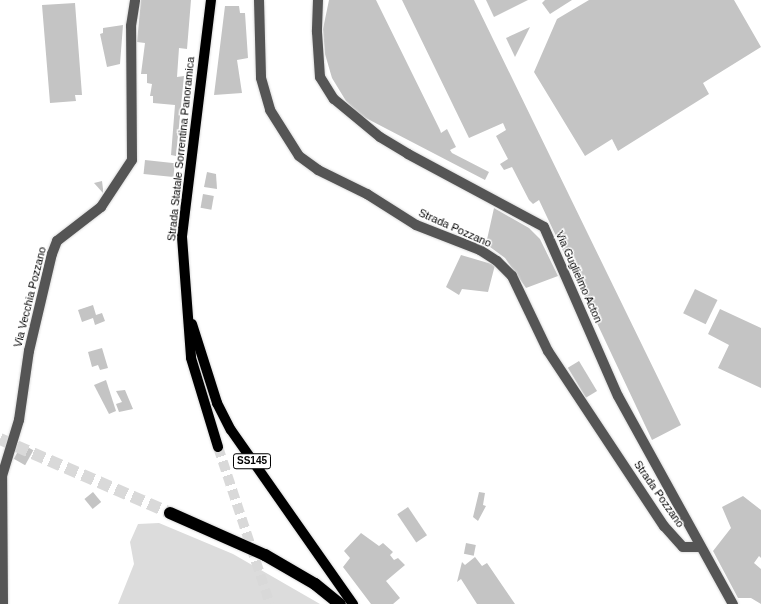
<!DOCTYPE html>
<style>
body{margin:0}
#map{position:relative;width:761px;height:604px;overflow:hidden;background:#fff;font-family:Helvetica,sans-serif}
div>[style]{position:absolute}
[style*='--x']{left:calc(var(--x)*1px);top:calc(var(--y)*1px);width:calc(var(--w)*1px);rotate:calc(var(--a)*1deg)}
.green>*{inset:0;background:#dcdcdc}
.building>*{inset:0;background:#c4c4c4;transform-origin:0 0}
.major-tunnel>*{height:10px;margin-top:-5px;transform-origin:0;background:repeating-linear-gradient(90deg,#d9d9d9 0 10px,transparent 0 15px)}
.highway-tunnel>*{height:12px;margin-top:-6px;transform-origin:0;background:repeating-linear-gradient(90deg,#d9d9d9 0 12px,transparent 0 18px)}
.roads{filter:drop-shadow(0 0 1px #dbdbdb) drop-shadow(0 0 1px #dbdbdb)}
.minor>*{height:10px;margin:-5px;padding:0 5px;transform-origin:5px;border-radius:5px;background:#555}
.major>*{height:10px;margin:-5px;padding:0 5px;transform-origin:5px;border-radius:5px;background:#000}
.highway>*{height:12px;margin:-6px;padding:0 6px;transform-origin:6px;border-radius:6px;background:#000}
span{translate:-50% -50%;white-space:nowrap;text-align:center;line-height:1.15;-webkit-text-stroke:3px #fff;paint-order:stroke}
.shield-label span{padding:1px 3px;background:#fff;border:1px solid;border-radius:3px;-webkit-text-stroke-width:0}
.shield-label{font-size:10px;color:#000;font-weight:700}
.street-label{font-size:11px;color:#000}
</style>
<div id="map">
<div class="green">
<div style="clip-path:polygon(159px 523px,233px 554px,320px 604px,118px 604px,134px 564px,130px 542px,138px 524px)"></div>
</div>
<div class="building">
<div style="clip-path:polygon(141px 0,191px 0,187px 49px,179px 48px,177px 77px,184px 76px,176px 156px,171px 155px,175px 105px,153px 103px,153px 96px,150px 96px,152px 84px,147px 83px,147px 74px,141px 74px,145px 43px,137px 42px)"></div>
<div style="clip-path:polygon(329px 0,376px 0,440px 130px,441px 133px,447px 129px,456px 147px,450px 150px,452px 153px,489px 172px,485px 180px,360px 115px,346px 101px,332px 78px,325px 54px,323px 29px)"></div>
<div style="clip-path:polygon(402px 0,474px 0,681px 425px,652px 440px,539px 200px,533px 204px,529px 200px,512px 167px,504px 170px,500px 164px,508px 159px,496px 136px,506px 130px,503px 123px,469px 138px)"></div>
<div style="clip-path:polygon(486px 0,528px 0,494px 17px)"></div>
<div style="clip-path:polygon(545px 0,572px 0,550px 14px,542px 3px)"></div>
<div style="clip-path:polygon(589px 0,734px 0,761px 47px,703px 83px,709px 94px,618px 151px,612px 139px,585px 156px,534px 72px,557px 19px)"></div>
<div style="clip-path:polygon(75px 3px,82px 95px,75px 95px,76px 101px,50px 103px,42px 5px)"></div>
<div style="clip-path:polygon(225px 6px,239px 6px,240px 13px,245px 13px,248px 58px,237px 60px,242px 93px,214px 95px)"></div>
<div style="clip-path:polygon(123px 25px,120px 64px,107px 67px,100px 34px,103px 33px,103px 28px)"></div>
<div style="clip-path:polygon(530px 27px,515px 57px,506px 38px)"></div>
<div style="left:145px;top:160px;width:30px;height:14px;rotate:6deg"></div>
<div style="clip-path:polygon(207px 172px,216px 174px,217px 189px,204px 187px)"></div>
<div style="clip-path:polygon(102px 181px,103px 189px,103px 193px,94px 183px)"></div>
<div style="left:203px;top:194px;width:11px;height:14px;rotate:10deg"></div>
<div style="clip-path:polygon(494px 208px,529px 228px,540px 239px,558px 276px,526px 288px,505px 258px,486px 244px)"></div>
<div style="clip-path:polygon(461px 255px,495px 265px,488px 292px,462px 289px,459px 295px,446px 287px)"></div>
<div style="left:695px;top:289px;width:25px;height:27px;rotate:26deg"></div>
<div style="clip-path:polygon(93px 305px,96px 315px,102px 313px,105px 321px,95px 325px,93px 318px,82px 322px,78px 310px)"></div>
<div style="clip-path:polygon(720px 309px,761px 328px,761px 388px,718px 368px,729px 345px,708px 334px)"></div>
<div style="clip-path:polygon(102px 348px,108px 368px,100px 370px,98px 365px,92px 367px,88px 352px)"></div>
<div style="left:579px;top:361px;width:35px;height:13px;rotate:59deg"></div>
<div style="clip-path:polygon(106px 380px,116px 411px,109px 414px,94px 385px)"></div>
<div style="clip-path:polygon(125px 390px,133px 409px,119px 412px,116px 404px,122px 402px,116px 391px)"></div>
<div style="left:22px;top:444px;width:13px;height:17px;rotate:29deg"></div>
<div style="left:93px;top:492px;width:13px;height:11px;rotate:51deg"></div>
<div style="clip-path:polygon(479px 492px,485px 493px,483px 505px,486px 506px,478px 521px,473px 517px)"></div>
<div style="clip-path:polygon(743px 496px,761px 510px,761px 558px,759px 556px,754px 563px,761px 569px,761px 604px,751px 598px,738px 598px,713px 551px,731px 528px,722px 507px)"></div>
<div style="left:408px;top:507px;width:34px;height:13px;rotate:56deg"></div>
<div style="clip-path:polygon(361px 533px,379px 546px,383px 543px,393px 552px,390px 555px,394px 560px,398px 558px,405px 565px,386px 581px,400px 598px,393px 604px,371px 604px,343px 567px,350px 558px,344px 551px)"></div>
<div style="left:466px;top:543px;width:10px;height:11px;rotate:11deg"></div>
<div style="clip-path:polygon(475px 557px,482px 566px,487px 563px,515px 604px,477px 604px,461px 579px,457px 582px,462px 562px,465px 565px)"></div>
</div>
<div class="major-tunnel">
<div style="--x:218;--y:447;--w:165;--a:71.7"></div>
</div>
<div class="highway-tunnel">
<div style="--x:0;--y:439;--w:185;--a:23.5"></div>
</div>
<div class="roads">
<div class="minor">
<div style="--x:259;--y:0;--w:78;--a:88.5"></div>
<div style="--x:261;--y:78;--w:33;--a:74"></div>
<div style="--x:270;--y:110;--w:54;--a:57.8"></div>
<div style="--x:299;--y:156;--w:24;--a:36"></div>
<div style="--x:318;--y:170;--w:55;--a:26.1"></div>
<div style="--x:367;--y:194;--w:58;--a:32.3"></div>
<div style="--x:416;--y:225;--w:69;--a:21.3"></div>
<div style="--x:480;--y:250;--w:20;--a:33"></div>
<div style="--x:497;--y:261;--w:21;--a:45"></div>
<div style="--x:512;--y:276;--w:83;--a:64.4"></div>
<div style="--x:548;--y:351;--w:210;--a:56.5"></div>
<div style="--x:664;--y:526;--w:28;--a:48"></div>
<div style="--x:683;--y:547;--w:17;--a:0"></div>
<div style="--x:318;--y:0;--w:32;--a:92"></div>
<div style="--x:317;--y:32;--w:45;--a:86.2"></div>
<div style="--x:320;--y:77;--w:26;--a:58"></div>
<div style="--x:334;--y:99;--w:60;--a:39.6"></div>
<div style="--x:380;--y:137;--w:33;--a:31"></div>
<div style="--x:408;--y:154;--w:154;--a:28.2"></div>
<div style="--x:544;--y:227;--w:184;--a:66.4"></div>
<div style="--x:618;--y:396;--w:238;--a:61.1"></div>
<div style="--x:3;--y:604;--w:128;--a:-90.4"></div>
<div style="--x:2;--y:476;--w:59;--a:-73.1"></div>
<div style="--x:19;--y:420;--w:70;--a:-81.8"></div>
<div style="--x:29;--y:351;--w:100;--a:-76.7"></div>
<div style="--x:52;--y:254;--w:14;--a:-69"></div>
<div style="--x:57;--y:241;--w:56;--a:-37.7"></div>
<div style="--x:101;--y:207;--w:56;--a:-56.6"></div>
<div style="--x:132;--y:160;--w:134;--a:-90.4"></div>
<div style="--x:131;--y:26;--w:26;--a:-81"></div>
</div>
<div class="major">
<div style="--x:211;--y:0;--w:239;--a:97"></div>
<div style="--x:182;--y:237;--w:121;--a:85.7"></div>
<div style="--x:191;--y:358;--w:93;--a:73.1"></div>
<div style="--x:192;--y:324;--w:83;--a:72.4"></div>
<div style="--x:217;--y:403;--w:30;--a:63"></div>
<div style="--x:231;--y:430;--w:213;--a:55"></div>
</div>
<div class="highway">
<div style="--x:170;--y:513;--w:104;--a:23.9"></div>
<div style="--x:265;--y:555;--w:58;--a:30.1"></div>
<div style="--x:315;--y:584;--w:32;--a:39"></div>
</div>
</div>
<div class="shield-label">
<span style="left:252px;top:461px">SS145</span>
</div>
<div class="street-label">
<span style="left:181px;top:149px;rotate:-84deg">Strada Statale Sorrentina Panoramica</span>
<span style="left:455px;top:228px;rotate:24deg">Strada Pozzano</span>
<span style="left:579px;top:277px;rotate:66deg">Via Guglielmo Acton</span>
<span style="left:30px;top:297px;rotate:-76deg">Via Vecchia Pozzano</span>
<span style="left:659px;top:494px;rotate:55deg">Strada Pozzano</span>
</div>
</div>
